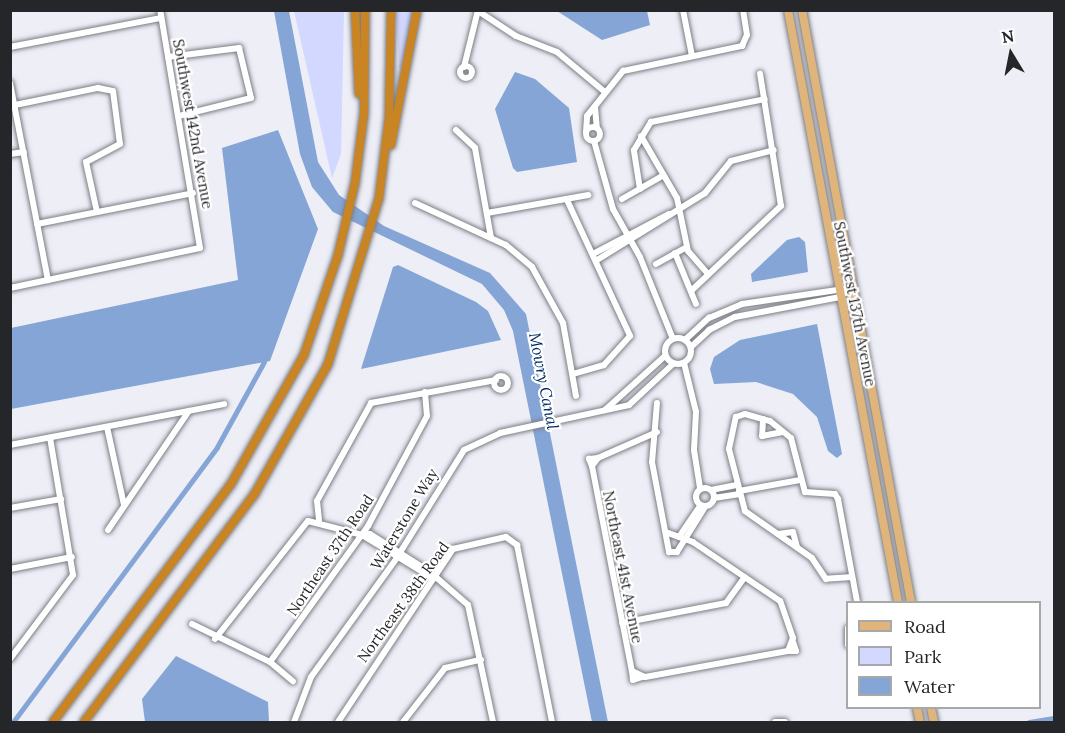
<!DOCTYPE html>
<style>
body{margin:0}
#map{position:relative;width:1065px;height:733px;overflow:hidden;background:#edeef6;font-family:Lora,serif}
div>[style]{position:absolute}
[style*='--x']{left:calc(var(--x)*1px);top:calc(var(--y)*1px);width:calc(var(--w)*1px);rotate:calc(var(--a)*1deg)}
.green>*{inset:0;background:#d2d8ff}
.water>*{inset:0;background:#84a5d6}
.canal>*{height:5px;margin:-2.5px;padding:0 2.5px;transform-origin:2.5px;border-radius:2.5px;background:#84a5d6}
.roads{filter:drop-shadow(0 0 2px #7c7e84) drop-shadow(0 0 2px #7c7e84)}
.minor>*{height:6px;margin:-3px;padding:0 3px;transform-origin:3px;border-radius:3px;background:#fff}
.minor>.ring{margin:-3px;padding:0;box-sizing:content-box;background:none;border:6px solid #fff;border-radius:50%}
.major>*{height:8px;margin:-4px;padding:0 4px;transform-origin:4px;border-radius:4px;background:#dfb57c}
.highway>*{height:8px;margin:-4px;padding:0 4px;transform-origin:4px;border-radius:4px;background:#c98424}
span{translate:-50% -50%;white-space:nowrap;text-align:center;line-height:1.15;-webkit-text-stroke:4.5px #fff;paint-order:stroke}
.street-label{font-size:15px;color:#252629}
.water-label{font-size:16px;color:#012c65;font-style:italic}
.frame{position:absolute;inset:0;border:12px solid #252629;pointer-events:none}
.legend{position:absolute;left:846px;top:601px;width:195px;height:108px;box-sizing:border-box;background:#fff;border:2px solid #a8a8a9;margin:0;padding:8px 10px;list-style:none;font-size:18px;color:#252629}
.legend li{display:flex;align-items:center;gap:12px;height:30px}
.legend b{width:30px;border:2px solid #a8a8a9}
.north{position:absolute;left:981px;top:24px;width:60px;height:60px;-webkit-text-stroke:4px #fff;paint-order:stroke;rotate:350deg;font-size:16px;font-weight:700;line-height:24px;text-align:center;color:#252629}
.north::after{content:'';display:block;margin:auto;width:21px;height:27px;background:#252629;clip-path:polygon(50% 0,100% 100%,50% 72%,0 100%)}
</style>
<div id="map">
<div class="green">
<div style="clip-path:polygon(294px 11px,344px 11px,341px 154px,332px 178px)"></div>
<div style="clip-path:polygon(396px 11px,414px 11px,401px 68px,399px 68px)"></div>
</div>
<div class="water">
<div style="clip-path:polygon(274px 11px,289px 11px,318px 162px,339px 195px,384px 226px,490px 273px,526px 314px,608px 722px,592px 722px,513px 331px,504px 310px,482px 284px,333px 212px,312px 187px,300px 154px)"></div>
<div style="clip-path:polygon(557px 11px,647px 11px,650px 25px,602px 40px)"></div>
<div style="clip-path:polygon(515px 72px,535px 79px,569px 108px,577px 162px,517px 172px,513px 168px,495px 109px)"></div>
<div style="clip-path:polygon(278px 130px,318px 229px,270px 361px,11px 409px,11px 328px,238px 280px,222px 148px)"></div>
<div style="clip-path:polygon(799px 237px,805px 242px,808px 272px,752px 282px,751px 274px,787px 240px)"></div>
<div style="clip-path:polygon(398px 265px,476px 302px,488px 311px,501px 340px,361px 369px,393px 267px)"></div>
<div style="clip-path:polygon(817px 324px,842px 454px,837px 458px,828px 451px,817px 417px,793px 394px,756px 382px,714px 384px,710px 369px,714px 357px,740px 340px)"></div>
<div style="clip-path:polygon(176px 656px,268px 702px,269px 722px,145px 722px,142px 699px)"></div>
</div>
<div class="canal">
<div style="--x:13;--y:722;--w:342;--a:-53.4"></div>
<div style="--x:217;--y:447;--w:97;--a:-61.1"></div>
<div style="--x:1029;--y:722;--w:25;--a:-9"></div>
</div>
<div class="roads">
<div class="minor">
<div style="--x:683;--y:10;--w:47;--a:78.9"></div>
<div style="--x:478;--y:11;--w:45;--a:33.3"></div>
<div style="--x:516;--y:36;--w:44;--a:21.3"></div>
<div style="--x:557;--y:52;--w:62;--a:39.8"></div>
<div style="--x:10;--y:47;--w:154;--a:-10.9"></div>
<div style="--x:168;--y:57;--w:72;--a:-7.2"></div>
<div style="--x:239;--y:48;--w:51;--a:76.5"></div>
<div style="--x:251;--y:98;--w:74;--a:166"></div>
<div class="ring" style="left:460px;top:66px;width:6px;height:6px"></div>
<div style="--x:464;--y:67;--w:59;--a:-76.2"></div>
<div style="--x:10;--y:83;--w:201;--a:79.1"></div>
<div style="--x:15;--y:105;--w:85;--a:-11.6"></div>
<div style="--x:98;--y:88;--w:15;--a:11"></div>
<div style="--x:113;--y:91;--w:53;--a:82.5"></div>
<div style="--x:120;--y:144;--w:38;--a:152"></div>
<div style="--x:86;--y:162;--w:51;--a:77.6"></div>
<div style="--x:595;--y:107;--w:21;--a:85"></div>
<div class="ring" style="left:586px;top:127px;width:8px;height:8px"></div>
<div style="--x:456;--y:130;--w:26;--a:43"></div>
<div style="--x:475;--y:148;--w:91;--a:79.9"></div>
<div style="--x:586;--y:132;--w:16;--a:-86"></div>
<div style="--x:587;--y:116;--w:58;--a:-51.3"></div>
<div style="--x:623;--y:71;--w:122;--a:-11.9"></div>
<div style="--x:742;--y:46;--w:12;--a:-66"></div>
<div style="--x:747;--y:35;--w:25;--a:-99"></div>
<div style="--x:641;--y:136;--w:72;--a:59.9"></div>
<div style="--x:677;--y:198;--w:54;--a:78.3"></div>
<div style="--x:688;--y:251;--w:30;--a:49"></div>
<div style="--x:594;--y:141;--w:71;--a:74.4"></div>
<div style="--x:613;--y:209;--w:55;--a:60.6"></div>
<div style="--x:640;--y:257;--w:88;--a:68.1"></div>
<div style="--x:10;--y:154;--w:14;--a:-8"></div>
<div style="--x:640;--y:189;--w:39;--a:-99"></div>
<div style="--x:634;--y:150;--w:33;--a:-59"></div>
<div style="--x:651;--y:122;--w:116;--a:-11.4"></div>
<div style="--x:622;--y:199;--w:48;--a:-29.7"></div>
<div style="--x:567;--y:200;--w:150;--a:65.1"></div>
<div style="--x:630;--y:336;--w:39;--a:132"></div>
<div style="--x:604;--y:365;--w:32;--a:164"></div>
<div style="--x:415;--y:203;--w:100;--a:24.8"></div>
<div style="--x:506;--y:245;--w:34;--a:40"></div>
<div style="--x:532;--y:267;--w:64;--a:61"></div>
<div style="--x:563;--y:323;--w:74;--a:79.9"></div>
<div style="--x:487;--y:213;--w:103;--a:-10.1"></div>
<div style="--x:37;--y:224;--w:159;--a:-11.2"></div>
<div style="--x:675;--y:253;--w:55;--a:67.6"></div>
<div style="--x:593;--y:254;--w:86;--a:-27.8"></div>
<div style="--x:597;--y:260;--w:127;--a:-31.8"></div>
<div style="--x:705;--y:193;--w:41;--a:-50.9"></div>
<div style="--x:731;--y:161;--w:44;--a:-14.3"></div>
<div style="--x:656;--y:264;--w:35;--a:-29"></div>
<div style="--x:10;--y:288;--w:194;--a:-11.9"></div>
<div style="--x:200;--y:248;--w:241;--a:-99.5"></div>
<div style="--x:691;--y:291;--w:124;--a:-43.4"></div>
<div style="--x:781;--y:206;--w:134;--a:-99"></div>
<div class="ring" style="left:665px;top:338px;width:20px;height:20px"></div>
<div style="--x:685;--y:340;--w:33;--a:-43"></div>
<div style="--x:709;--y:318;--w:36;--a:-23"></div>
<div style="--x:742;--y:304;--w:110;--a:-8.4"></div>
<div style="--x:691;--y:347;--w:25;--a:-43"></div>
<div style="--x:709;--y:330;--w:29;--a:-27"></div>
<div style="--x:735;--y:317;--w:107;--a:-10.8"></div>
<div style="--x:840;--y:297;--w:14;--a:-39"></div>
<div style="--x:684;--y:363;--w:50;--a:76.2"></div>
<div style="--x:696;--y:412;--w:38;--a:93"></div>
<div style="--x:694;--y:450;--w:39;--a:81"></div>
<div class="ring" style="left:494px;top:376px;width:8px;height:8px"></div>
<div style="--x:657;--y:403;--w:59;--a:94.8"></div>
<div style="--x:652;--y:462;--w:92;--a:79.3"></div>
<div style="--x:669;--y:552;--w:8;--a:0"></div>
<div style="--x:677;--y:552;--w:53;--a:-58.1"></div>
<div style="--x:605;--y:410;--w:81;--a:-42"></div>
<div style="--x:763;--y:419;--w:17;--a:93"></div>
<div style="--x:762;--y:436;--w:21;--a:-11"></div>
<div style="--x:107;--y:427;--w:80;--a:77.7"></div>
<div style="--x:657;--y:432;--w:64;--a:156.2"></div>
<div style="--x:598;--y:458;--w:10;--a:127"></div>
<div style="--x:592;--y:466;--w:209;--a:79"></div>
<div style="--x:632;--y:671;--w:14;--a:25"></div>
<div style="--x:645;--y:677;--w:145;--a:-10.3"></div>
<div style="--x:788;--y:651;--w:14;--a:-69"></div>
<div style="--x:793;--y:638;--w:39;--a:-109"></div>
<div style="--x:780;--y:601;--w:105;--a:-145.9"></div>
<div style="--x:693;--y:542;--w:29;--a:-160"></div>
<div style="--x:10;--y:445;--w:218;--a:-10.8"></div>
<div style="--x:592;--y:466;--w:8;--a:-113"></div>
<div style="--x:589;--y:459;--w:9;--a:-6"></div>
<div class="ring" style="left:696px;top:488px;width:12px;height:12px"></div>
<div style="--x:711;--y:490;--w:26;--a:-11"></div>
<div style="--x:739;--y:491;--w:62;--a:-10.2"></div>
<div style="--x:714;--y:498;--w:26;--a:-9"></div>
<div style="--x:10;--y:508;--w:52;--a:-10"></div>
<div style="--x:319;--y:520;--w:19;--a:-96"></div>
<div style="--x:317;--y:501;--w:112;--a:-61.1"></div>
<div style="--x:371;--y:403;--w:127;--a:-10.4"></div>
<div style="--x:108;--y:530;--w:144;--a:-55.8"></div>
<div style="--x:778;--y:534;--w:15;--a:-8"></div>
<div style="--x:793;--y:532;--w:16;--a:75"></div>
<div style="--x:362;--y:535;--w:8;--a:-7"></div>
<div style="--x:370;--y:534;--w:71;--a:32.3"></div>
<div style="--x:430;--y:572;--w:50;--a:41"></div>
<div style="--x:468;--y:605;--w:120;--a:77.9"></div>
<div style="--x:679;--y:537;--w:37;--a:-56"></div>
<div style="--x:10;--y:569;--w:63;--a:-11"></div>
<div style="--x:852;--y:577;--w:26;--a:176"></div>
<div style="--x:826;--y:579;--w:25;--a:-124"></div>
<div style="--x:812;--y:558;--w:82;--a:-145"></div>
<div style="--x:745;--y:511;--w:64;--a:-104.5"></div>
<div style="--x:729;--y:449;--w:33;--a:-78"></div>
<div style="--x:736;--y:417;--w:9;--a:-18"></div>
<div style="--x:745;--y:414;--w:26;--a:16"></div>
<div style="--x:770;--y:421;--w:27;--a:39"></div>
<div style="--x:791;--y:438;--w:56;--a:75.5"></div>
<div style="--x:805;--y:492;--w:30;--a:4"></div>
<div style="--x:835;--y:494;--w:6;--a:59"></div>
<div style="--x:838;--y:499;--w:105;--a:79.5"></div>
<div style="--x:622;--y:623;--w:106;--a:-10.9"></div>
<div style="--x:726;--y:603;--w:32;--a:-54"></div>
<div style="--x:192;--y:624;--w:87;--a:26"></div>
<div style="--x:270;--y:662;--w:30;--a:40"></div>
<div style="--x:848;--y:628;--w:17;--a:90"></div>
<div style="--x:215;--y:639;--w:150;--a:-51.8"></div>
<div style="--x:308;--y:521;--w:56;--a:14.5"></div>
<div style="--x:362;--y:535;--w:84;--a:31.4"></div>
<div style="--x:788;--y:651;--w:8;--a:0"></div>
<div style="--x:796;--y:651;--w:9;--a:-108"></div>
<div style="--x:10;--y:659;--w:105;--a:-53.1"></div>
<div style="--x:73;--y:575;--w:139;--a:-99.5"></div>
<div style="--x:270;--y:662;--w:168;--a:-54.2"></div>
<div style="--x:368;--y:526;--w:125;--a:-61.8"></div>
<div style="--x:427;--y:416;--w:24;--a:-95"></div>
<div style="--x:632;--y:671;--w:9;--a:84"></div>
<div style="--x:633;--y:680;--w:9;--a:-18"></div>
<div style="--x:294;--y:722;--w:48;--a:-69.3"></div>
<div style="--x:311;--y:677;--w:145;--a:-54.2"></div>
<div style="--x:396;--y:559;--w:128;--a:-58"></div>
<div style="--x:464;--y:450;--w:40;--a:-25"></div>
<div style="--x:500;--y:433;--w:132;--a:-12.2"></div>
<div style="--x:629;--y:405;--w:60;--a:-43"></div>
<div style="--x:338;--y:722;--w:208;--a:-56.4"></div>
<div style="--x:453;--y:549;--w:54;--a:-12.8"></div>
<div style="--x:506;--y:537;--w:14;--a:36"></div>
<div style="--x:517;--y:545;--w:180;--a:78.8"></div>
<div style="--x:403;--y:722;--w:68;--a:-52.1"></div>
<div style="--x:445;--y:668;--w:37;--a:-13"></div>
<div style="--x:775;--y:722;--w:10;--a:0"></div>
</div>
<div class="major">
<div style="--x:788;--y:10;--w:602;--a:79.47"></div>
<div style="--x:802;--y:10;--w:602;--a:79.57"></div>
<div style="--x:917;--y:708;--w:14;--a:78"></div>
<div style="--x:931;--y:708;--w:14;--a:78"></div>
</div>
<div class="highway">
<div style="--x:355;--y:10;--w:84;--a:87.3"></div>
<div style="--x:391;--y:145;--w:137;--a:-79.1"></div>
<div style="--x:53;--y:722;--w:297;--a:-53.2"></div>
<div style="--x:231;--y:484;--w:148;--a:-60.5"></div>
<div style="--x:304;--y:355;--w:106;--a:-71.2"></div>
<div style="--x:338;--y:255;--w:74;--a:-76.7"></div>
<div style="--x:355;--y:183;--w:70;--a:-82.6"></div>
<div style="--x:364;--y:114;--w:104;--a:-89.4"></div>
<div style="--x:84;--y:722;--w:284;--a:-53.2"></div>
<div style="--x:254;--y:495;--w:150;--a:-60.5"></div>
<div style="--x:328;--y:364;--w:174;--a:-72.9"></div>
<div style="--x:379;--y:198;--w:81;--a:-82.9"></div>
<div style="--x:389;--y:118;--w:108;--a:-88.9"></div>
</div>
</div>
<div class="street-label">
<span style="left:193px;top:124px;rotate:80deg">Southwest 142nd Avenue</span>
<span style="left:855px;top:304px;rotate:79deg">Southwest 137th Avenue</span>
<span style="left:404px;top:519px;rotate:-59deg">Waterstone Way</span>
<span style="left:330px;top:555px;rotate:-56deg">Northeast 37th Road</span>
<span style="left:623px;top:567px;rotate:79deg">Northeast 41st Avenue</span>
<span style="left:403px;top:602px;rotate:-54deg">Northeast 38th Road</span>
</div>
<div class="water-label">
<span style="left:544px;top:381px;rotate:79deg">Mowry Canal</span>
</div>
<div class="frame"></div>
<ul class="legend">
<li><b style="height:8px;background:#dfb57c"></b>Road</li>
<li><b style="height:16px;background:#d2d8ff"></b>Park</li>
<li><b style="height:16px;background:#84a5d6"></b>Water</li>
</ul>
<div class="north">N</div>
</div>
